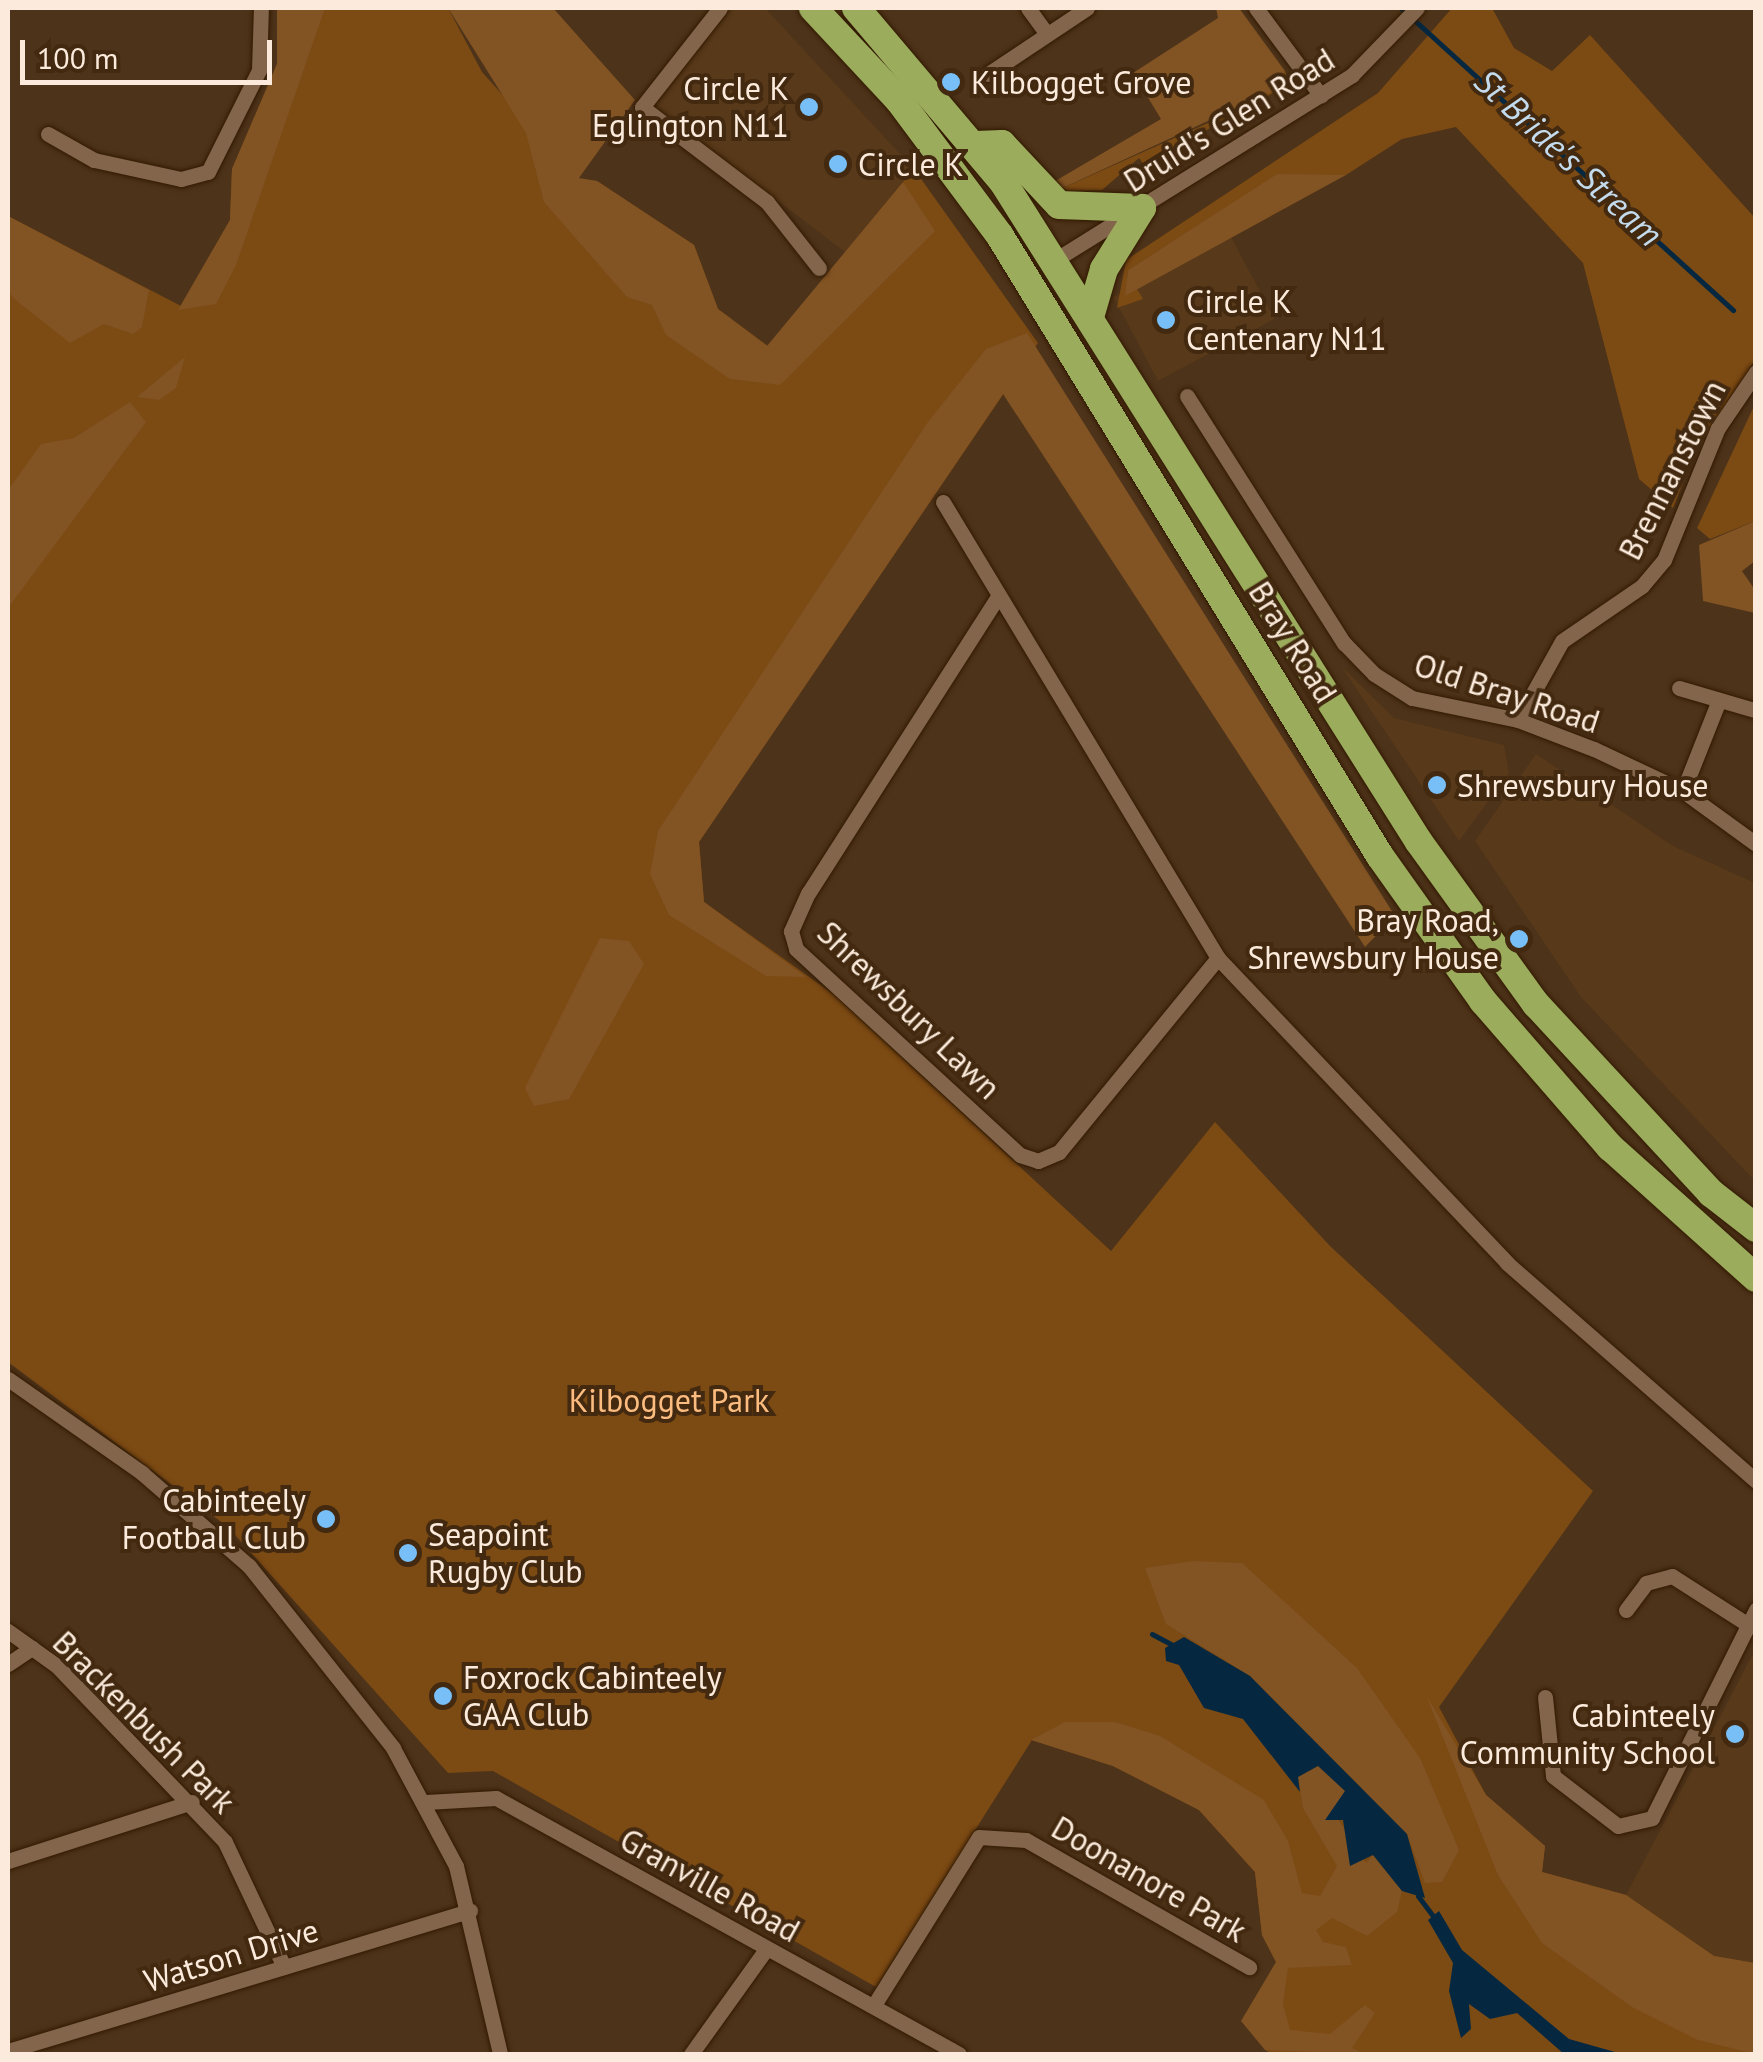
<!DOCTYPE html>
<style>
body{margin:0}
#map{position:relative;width:1763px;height:2062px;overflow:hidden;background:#4d3319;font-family:"PT Sans",sans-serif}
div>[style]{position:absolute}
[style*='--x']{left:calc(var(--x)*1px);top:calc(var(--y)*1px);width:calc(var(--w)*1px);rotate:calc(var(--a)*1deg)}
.built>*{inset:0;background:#583919;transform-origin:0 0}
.green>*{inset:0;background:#7c4a13}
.forest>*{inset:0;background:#825323}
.water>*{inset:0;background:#052840}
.stream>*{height:5px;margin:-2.5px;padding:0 2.5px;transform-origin:2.5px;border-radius:2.5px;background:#052840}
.roads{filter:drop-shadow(0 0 2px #321a01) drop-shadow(0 0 2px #321a01)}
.minor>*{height:15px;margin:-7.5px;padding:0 7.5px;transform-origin:7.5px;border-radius:7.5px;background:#83654b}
.trunk>*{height:28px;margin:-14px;padding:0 14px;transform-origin:14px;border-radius:14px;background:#9bac5c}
.dots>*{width:28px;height:28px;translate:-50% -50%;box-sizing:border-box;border:5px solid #42290f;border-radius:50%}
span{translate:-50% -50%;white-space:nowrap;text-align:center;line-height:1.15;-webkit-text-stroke:8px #42290f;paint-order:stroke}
.poi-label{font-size:32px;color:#fcebdc}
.left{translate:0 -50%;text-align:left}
.right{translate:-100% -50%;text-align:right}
.street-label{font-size:32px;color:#fcebdc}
.park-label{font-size:32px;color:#fcbc80}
.water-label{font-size:35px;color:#c4dbee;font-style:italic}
.frame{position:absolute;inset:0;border:10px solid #fcebdc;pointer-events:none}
.scale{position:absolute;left:20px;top:40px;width:252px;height:45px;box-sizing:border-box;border:5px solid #fcebdc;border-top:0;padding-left:12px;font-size:30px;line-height:35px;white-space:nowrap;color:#fcebdc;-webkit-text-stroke:8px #42290f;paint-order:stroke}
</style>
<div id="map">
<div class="built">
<div style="clip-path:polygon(728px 8px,765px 8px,914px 169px,845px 252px,652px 105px)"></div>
<div style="left:1230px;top:235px;width:95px;height:132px;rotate:62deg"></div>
<div style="clip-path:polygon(1341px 666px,1394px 718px,1504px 745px,1509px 773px,1459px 841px)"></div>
<div style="clip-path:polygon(1536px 754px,1673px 846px,1755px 883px,1755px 1181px,1581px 997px,1475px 841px)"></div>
<div style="clip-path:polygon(1755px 1650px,1755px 1963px,1714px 1956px,1626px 1895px)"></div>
</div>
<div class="green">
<div style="clip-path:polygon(277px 8px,448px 8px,482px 72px,578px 179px,597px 181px,694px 245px,718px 309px,768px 346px,914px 169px,1038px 343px,699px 842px,704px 902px,833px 994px,1111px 1251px,1215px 1122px,1330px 1246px,1593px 1491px,1439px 1707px,1486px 1795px,1545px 1846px,1542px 1872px,1626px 1895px,1714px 1956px,1755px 1963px,1755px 2054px,1272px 2054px,1265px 2050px,1276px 1962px,1262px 1935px,1255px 1872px,1199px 1810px,1113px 1766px,1032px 1740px,876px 1987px,493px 1771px,448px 1773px,228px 1527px,8px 1362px,8px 216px,181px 306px,230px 220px,232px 169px,277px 64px)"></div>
<div style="clip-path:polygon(1452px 8px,1492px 8px,1514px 48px,1552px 71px,1590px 35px,1755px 218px,1755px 360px,1697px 447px,1673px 508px,1639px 479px,1583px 263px,1456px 127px,1402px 139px,1346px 175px,1277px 175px,1128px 270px,1126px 295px,1137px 289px,1143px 299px,1117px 308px,1126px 260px,1378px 93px)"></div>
<div style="clip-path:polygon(1285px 71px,1289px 84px,1144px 165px,1139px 158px,1102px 190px,1056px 191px,1255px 102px)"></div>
<div style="clip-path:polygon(1755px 404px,1755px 521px,1710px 539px,1697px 528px)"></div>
</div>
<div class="forest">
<div style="clip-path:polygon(277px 8px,325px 8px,236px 265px,216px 304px,178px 310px,230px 220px,232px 169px,277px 64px)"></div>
<div style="clip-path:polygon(448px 8px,553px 8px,635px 100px,579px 178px,597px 181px,694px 245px,718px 309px,767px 346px,903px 182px,935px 231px,780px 385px,730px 379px,666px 335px,652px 305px,627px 297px,544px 202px,526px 133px)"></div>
<div style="clip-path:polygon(1216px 8px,1239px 8px,1285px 71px,1273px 91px,1056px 191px,1050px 184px,1161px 119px,1133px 73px,1218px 18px)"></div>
<div style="clip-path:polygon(1277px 174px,1346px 175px,1125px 296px,1128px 270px)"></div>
<div style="clip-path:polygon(8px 216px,149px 290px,142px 327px,133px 334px,104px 324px,70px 343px,18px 302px,8px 292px)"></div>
<div style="clip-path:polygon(1027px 333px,1395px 916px,1365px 947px,1003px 394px,699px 842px,704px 902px,806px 977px,766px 976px,669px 915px,650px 874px,658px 831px,928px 422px,986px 349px)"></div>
<div style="clip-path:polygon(185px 357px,176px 388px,159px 400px,137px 397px)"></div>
<div style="clip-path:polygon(130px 402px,146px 422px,8px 608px,8px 490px,41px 444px,74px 438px)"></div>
<div style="clip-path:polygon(1755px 521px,1755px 561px,1742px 571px,1755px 590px,1755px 613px,1703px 601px,1699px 545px)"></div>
<div style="clip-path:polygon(600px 938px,629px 941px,644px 964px,569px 1099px,534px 1106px,525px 1088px)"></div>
<div style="clip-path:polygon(1193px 1561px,1242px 1563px,1357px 1668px,1420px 1758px,1459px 1850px,1442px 1882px,1425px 1883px,1407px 1834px,1250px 1676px,1166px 1624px,1145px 1568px)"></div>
<div style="clip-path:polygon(1426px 1695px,1486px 1795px,1545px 1846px,1542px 1872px,1626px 1895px,1714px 1956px,1755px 1963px,1755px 2054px,1698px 2040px,1632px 2007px,1542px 1943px,1498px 1875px)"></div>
<div style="clip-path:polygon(1065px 1722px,1115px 1722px,1160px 1736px,1264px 1800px,1288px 1841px,1302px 1893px,1320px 1896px,1337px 1866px,1303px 1808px,1298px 1777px,1318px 1766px,1345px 1791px,1334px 1813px,1366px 1863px,1373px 1855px,1402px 1891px,1397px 1912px,1367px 1936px,1332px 1918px,1316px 1930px,1323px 1942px,1346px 1947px,1352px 1965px,1288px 1968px,1283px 2004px,1290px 2030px,1330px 2034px,1365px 2005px,1375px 2013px,1352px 2048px,1365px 2054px,1265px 2050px,1241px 2021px,1276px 1962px,1262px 1935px,1255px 1872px,1199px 1810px,1113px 1766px,1031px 1740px)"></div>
</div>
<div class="water">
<div style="clip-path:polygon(1184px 1637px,1250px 1676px,1407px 1834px,1425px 1898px,1402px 1891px,1373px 1855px,1350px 1866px,1343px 1820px,1325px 1820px,1345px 1791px,1318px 1766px,1298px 1777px,1300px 1792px,1243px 1719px,1204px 1708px,1179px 1665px,1166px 1661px,1165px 1648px)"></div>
<div style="clip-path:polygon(1439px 1911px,1462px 1950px,1569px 2039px,1622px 2054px,1564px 2054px,1517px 2013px,1490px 2019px,1469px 2004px,1471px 2029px,1461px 2038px,1449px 1991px,1453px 1963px,1428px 1920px)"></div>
</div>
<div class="stream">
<div style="--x:1401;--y:8;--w:449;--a:42.3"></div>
<div style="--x:1152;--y:1634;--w:24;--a:28"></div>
<div style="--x:1418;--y:1896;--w:30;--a:53"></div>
</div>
<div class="roads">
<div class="minor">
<div style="--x:720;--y:8;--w:126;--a:128.2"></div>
<div style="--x:642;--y:107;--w:157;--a:37.2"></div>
<div style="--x:767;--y:202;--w:84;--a:51.8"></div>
<div style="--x:1028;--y:8;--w:32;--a:54"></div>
<div style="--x:1256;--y:8;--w:109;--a:53.5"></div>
<div style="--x:988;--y:74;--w:119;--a:-33.7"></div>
<div style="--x:48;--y:134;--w:53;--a:29.5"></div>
<div style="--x:94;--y:160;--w:89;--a:12.3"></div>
<div style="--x:181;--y:179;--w:28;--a:-15"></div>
<div style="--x:208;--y:172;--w:114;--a:-63.4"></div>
<div style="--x:259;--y:70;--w:62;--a:-88.2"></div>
<div style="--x:1055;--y:260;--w:350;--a:-31.9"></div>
<div style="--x:1352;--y:75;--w:93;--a:-45.9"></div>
<div style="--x:1187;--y:396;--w:293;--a:57.6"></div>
<div style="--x:1344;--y:643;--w:43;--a:45.9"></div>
<div style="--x:1374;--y:674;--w:45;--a:32.3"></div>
<div style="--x:1412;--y:698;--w:108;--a:11.7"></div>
<div style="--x:1518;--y:720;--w:81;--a:20.9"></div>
<div style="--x:1594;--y:749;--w:98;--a:25.3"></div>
<div style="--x:1683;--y:791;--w:90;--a:36"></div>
<div style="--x:943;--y:502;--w:533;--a:58.91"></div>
<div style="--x:1218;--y:958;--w:420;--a:46.5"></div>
<div style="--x:1507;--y:1263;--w:331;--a:41.2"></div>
<div style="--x:997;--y:598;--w:350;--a:122.6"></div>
<div style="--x:808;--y:893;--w:42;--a:114.1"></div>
<div style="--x:791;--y:931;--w:19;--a:74"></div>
<div style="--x:796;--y:949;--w:304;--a:42.6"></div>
<div style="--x:1020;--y:1155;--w:19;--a:18"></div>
<div style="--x:1038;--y:1161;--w:23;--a:-23"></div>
<div style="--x:1059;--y:1152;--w:251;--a:-50.7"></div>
<div style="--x:1679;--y:688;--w:78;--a:16.3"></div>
<div style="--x:1518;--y:720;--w:90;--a:-60.9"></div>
<div style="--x:1562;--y:641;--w:97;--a:-34.5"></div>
<div style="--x:1642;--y:586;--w:34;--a:-50"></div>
<div style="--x:1664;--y:560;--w:143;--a:-67.8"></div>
<div style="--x:1718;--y:428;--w:68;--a:-55.8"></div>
<div style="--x:1683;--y:791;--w:98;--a:-68.4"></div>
<div style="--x:8;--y:1379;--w:164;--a:35"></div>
<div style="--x:142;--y:1473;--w:142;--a:41"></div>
<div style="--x:249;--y:1566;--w:232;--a:51.6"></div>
<div style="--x:393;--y:1748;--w:134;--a:61.9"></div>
<div style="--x:456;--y:1866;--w:193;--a:76.8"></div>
<div style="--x:1626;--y:1610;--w:34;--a:-53"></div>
<div style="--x:1646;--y:1583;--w:27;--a:-15"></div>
<div style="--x:1672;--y:1576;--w:89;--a:32.6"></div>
<div style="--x:8;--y:1631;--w:60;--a:35.5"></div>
<div style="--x:57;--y:1666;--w:243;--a:46.3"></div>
<div style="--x:225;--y:1842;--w:138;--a:64.7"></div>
<div style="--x:8;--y:1664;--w:29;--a:-34"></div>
<div style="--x:1545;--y:1697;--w:79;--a:84.2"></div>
<div style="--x:1553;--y:1776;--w:82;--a:37.6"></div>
<div style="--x:1618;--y:1826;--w:35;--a:-13"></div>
<div style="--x:1652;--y:1818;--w:233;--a:-63.5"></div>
<div style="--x:426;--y:1802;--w:70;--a:-3.3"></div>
<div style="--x:496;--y:1798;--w:529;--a:28.94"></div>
<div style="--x:8;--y:1861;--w:193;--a:-17.8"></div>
<div style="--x:874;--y:2005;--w:198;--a:-58"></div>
<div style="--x:979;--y:1837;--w:47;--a:3.7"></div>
<div style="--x:1026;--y:1840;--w:257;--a:29.7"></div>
<div style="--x:8;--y:2051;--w:483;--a:-16.9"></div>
<div style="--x:691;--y:2054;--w:130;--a:-54.4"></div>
</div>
<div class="trunk">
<div style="--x:813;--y:8;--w:125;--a:47"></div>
<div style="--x:898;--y:99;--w:171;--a:53.3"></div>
<div style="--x:1000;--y:236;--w:727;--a:58.5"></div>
<div style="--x:1380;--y:856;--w:178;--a:54.6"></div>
<div style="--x:1483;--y:1001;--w:194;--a:49"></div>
<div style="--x:1610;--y:1147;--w:196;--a:41.9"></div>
<div style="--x:856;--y:8;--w:228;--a:49.8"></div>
<div style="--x:1003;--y:182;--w:780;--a:57.78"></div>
<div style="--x:1419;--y:842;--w:200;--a:54.2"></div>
<div style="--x:1536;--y:1004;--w:258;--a:47.2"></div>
<div style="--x:1711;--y:1193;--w:57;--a:37.9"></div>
<div style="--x:976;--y:145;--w:26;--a:-2"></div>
<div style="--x:1002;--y:144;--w:83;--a:46.9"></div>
<div style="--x:1059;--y:205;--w:83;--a:2.1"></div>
<div style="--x:1090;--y:317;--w:50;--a:-73.7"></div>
<div style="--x:1104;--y:269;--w:72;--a:-58.1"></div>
</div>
</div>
<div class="dots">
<div style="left:951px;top:82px;background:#78bff7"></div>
<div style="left:809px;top:107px;background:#78bff7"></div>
<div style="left:838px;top:164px;background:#78bff7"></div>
<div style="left:1166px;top:320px;background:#78bff7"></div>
<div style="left:1437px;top:785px;background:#78bff7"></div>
<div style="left:1519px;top:939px;background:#78bff7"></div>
<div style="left:326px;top:1519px;background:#78bff7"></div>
<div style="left:408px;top:1553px;background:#78bff7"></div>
<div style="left:443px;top:1696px;background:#78bff7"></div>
<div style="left:1735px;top:1734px;background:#78bff7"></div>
</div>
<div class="poi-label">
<span class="left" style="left:971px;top:82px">Kilbogget Grove</span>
<span class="right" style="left:789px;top:107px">Circle K<br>Eglington N11</span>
<span class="left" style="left:858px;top:164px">Circle K</span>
<span class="left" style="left:1186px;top:320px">Circle K<br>Centenary N11</span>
<span class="left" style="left:1457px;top:785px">Shrewsbury House</span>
<span class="right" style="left:1499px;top:939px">Bray Road,<br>Shrewsbury House</span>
<span class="right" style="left:306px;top:1519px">Cabinteely<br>Football Club</span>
<span class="left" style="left:428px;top:1553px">Seapoint<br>Rugby Club</span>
<span class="left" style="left:463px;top:1696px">Foxrock Cabinteely<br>GAA Club</span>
<span class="right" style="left:1715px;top:1734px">Cabinteely<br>Community School</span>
</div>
<div class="street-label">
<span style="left:1229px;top:120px;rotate:-32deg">Druid's Glen Road</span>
<span style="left:1672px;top:470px;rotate:-63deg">Brennanstown</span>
<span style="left:1293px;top:642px;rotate:58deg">Bray Road</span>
<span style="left:1507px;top:693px;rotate:18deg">Old Bray Road</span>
<span style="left:909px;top:1010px;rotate:44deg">Shrewsbury Lawn</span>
<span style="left:144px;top:1722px;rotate:45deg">Brackenbush Park</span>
<span style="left:1149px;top:1879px;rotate:30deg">Doonanore Park</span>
<span style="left:710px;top:1885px;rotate:29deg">Granville Road</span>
<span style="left:231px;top:1955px;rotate:-17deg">Watson Drive</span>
</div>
<div class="park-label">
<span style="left:669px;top:1400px">Kilbogget Park</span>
</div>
<div class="water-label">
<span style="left:1569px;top:157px;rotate:43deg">St Bride's Stream</span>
</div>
<div class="frame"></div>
<div class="scale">100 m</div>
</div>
